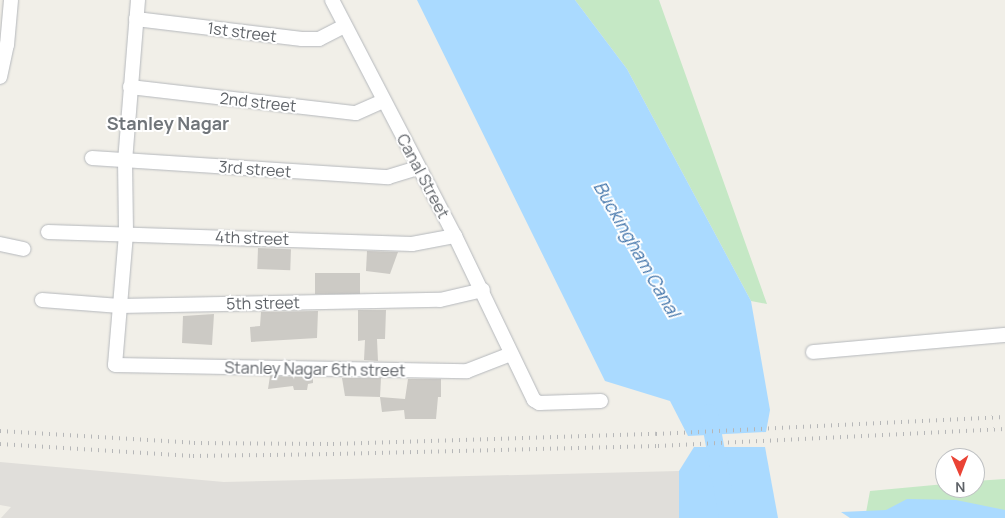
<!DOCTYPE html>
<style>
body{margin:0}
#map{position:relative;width:1005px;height:518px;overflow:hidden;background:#f1efe8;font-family:Manrope,sans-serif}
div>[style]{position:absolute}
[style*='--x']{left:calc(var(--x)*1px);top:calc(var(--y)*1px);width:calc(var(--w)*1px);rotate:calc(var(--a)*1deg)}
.industrial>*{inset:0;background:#e0deda}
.green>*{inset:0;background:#c5e8c5}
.water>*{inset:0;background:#aadaff}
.canal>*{height:18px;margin:-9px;padding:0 9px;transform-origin:9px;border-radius:9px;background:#aadaff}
.building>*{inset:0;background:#cccac5;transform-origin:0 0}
.roads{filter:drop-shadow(0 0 1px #b5b8bc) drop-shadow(0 0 1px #b5b8bc)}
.minor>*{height:14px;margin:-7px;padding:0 7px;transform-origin:7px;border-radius:7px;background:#fff}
.rail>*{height:4px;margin-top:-2px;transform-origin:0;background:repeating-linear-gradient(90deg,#b6b7b8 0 1px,transparent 0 7px)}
span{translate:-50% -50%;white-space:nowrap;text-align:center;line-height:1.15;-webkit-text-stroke:4px #fff;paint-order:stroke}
.street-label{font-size:16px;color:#5f6368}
.neighbourhood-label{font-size:18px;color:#70757a;font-weight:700}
.water-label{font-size:18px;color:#4174aa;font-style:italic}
.north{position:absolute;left:935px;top:448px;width:50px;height:50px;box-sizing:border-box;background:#fff;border:1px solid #bfc1c3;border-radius:50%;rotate:179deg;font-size:14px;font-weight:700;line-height:20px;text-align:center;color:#5f6368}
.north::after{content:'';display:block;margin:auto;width:18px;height:22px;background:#ea4335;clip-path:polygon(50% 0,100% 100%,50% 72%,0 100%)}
</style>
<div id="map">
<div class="industrial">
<div style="clip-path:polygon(0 462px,224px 482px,679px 471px,679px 518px,1px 518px,11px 507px,0 505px)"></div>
</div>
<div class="green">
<div style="clip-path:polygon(575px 0,659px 0,767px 304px,751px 301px,627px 69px)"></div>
<div style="clip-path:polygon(1005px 479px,1005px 518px,865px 518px,870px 491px,945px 484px,945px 488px,975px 488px,975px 481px)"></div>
</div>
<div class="water">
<div style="clip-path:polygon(417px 0,575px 0,627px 69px,751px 301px,770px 410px,766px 432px,688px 436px,670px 401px,605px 381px)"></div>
<div style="clip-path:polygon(694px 447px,765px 447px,778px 518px,679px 518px,679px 471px)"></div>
<div style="clip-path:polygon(907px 499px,956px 500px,1005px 510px,1005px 518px,850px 518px,841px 512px,886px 510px)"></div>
</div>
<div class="canal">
<div style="--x:709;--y:413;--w:107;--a:79.7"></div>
</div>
<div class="building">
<div style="left:258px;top:248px;width:33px;height:21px;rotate:2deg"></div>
<div style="clip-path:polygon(367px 251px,398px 252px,390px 274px,366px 271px)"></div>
<div style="left:315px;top:273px;width:45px;height:21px"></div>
<div style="clip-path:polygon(358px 310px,386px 310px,385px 339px,377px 339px,378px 361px,364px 360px,365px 340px,358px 341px)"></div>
<div style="clip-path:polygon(318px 311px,317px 338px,251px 342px,250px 327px,260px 326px,261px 312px)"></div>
<div style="clip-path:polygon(214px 314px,212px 345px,182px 343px,183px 316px)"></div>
<div style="clip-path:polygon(270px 376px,313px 377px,313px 383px,308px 384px,307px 390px,294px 390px,293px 386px,268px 389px)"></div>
<div style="clip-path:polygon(342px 378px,381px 378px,380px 397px,345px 396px)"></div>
<div style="clip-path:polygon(408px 379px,441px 379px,441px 397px,438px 397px,436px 419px,405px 419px,404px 410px,382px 412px,380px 397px,405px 399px)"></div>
</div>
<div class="roads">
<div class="minor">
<div style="--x:138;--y:0;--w:161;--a:94.6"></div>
<div style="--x:125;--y:160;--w:74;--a:89.2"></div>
<div style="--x:126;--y:234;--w:131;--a:94.8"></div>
<div style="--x:115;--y:365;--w:352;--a:1"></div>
<div style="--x:467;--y:371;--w:47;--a:-21.1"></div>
<div style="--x:332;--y:0;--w:266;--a:62.5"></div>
<div style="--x:455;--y:236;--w:182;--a:64.3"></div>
<div style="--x:534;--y:400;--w:6;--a:31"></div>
<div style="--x:539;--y:403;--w:62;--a:-1.8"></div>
<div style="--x:136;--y:19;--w:167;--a:6.9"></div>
<div style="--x:302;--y:39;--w:17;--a:0"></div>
<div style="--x:319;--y:39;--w:29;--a:-27"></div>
<div style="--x:0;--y:77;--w:33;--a:-78"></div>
<div style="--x:7;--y:45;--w:45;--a:-84.9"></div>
<div style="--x:130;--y:87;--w:227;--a:6.6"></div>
<div style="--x:356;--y:113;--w:30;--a:-24"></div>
<div style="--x:92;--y:158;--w:297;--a:3.7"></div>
<div style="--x:388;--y:177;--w:30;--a:-17"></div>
<div style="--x:48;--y:232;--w:364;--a:1.9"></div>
<div style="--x:412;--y:244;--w:44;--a:-10.5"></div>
<div style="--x:0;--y:244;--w:24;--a:12"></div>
<div style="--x:42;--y:300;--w:78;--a:4.4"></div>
<div style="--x:120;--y:306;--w:320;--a:-1.1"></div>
<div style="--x:440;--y:300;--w:44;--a:-13.1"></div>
<div style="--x:813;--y:352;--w:193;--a:-5.1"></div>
</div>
</div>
<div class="rail">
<div style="--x:0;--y:431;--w:194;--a:3.5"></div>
<div style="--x:194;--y:443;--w:139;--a:0.4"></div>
<div style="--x:333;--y:444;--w:323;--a:-1.8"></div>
<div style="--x:656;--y:434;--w:349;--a:-2.8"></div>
<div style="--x:0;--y:444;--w:193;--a:3.6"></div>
<div style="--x:193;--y:456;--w:140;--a:-0.8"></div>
<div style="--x:333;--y:454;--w:325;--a:-1.4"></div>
<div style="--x:658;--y:446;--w:347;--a:-2.8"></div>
</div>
<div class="street-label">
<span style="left:242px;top:32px;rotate:7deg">1st street</span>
<span style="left:258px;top:102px;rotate:6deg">2nd street</span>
<span style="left:255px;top:169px;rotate:4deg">3rd street</span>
<span style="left:423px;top:176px;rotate:62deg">Canal Street</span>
<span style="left:252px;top:238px;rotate:2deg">4th street</span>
<span style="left:263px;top:303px;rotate:-1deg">5th street</span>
<span style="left:315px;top:369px;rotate:1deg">Stanley Nagar 6th street</span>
</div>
<div class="neighbourhood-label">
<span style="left:168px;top:123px">Stanley Nagar</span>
</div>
<div class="water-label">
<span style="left:637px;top:249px;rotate:60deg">Buckingham Canal</span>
</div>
<div class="north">N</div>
</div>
